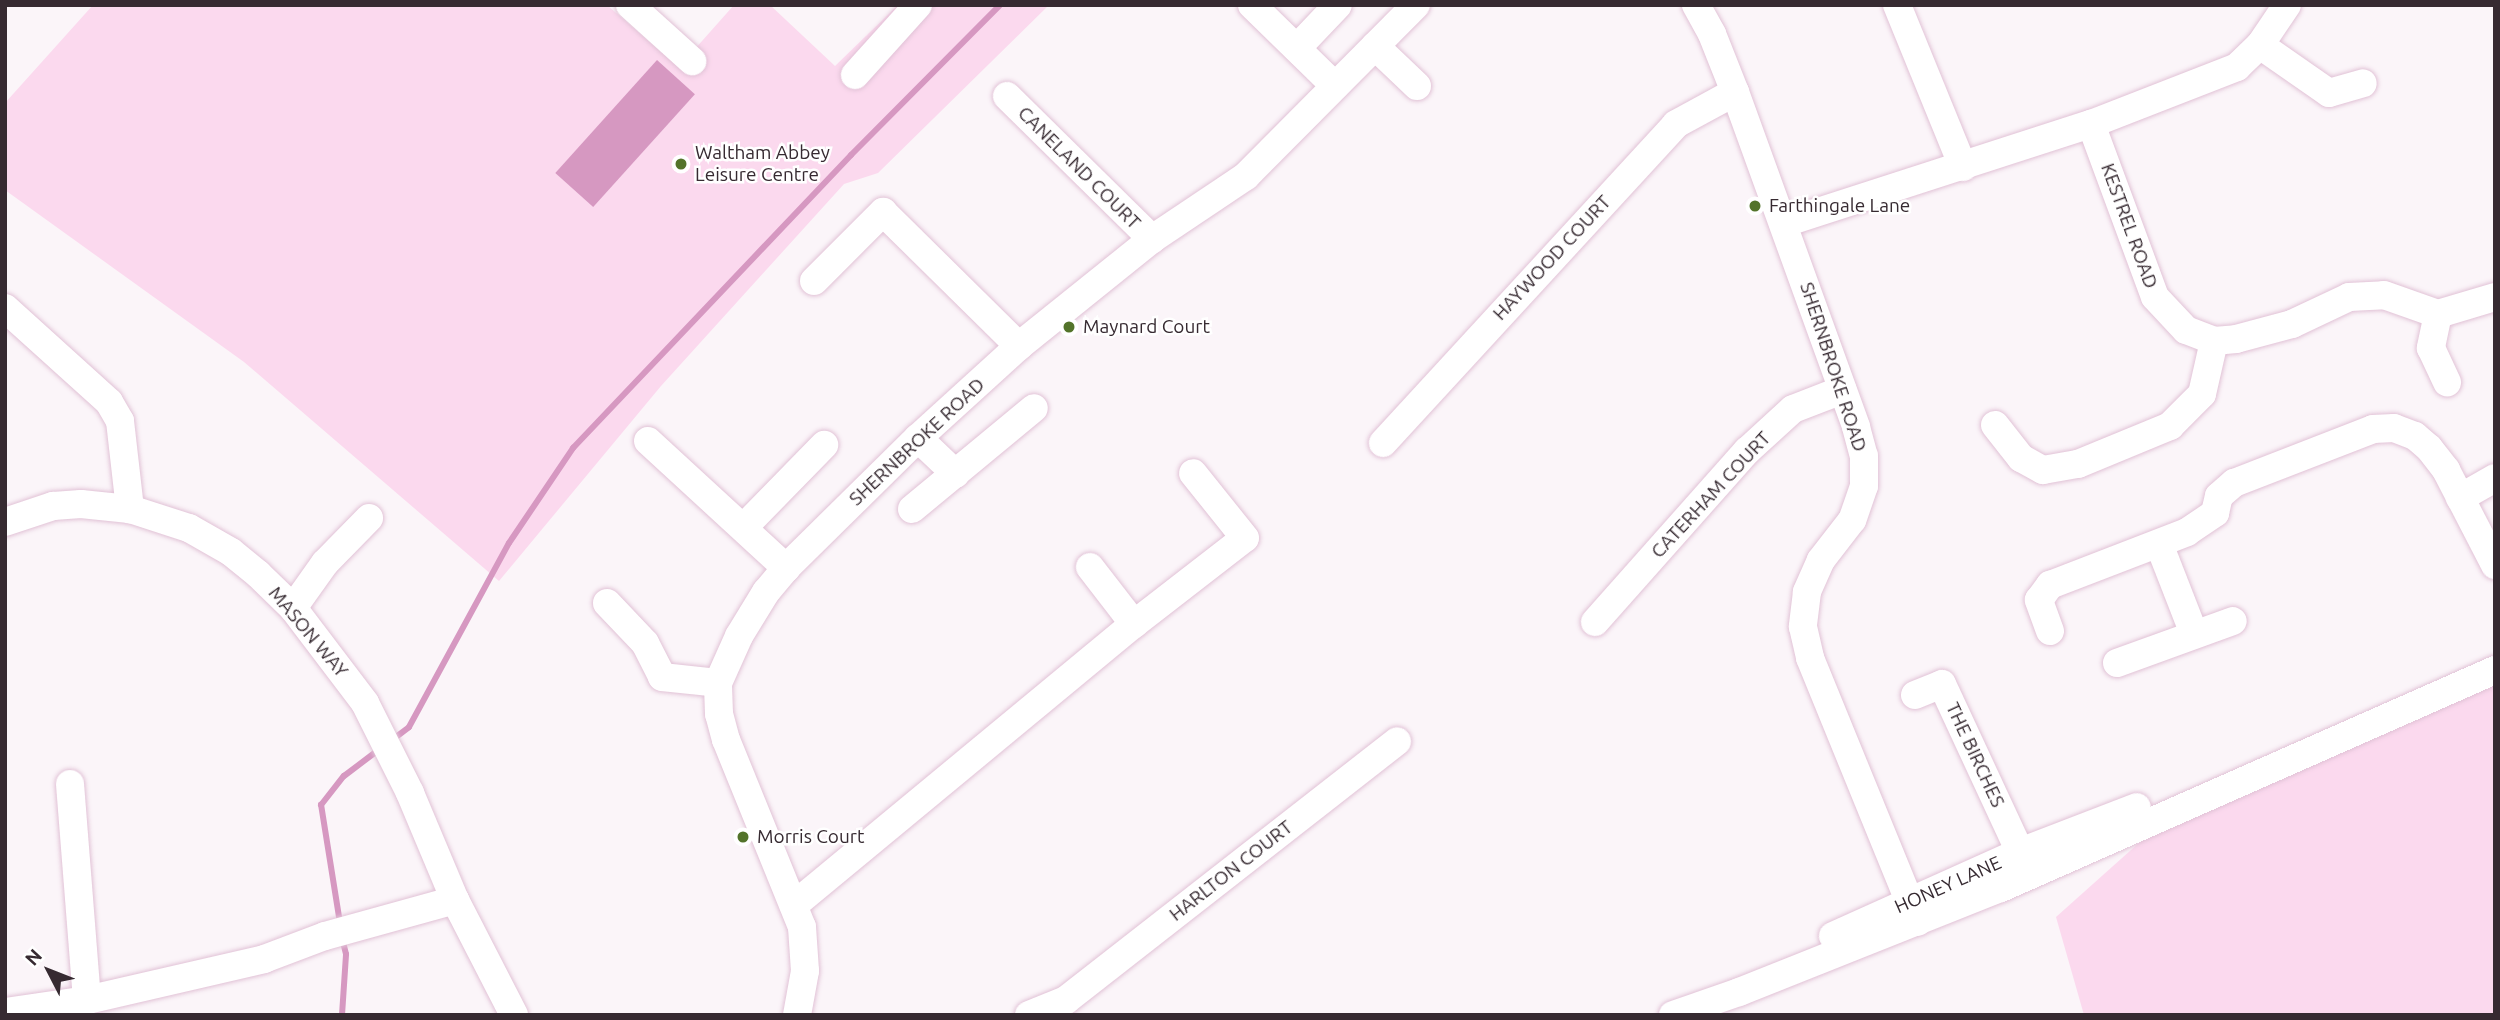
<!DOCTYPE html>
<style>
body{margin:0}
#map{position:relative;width:2500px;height:1020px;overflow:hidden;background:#fbf5f9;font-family:Ubuntu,sans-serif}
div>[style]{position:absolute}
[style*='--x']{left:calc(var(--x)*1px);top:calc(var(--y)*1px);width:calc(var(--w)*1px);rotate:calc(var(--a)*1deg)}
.green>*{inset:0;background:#fbd9ee}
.water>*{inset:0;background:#d698c1;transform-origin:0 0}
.stream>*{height:6px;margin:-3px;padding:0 3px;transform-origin:3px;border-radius:3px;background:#d698c1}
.roads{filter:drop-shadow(0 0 2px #e1c2d6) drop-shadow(0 0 2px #e1c2d6)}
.minor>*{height:28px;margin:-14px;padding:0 14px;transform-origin:14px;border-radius:14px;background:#fff}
.dots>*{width:19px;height:19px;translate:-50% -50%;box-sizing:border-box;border:4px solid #fff;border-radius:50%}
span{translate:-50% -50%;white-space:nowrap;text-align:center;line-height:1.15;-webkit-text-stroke:5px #fff;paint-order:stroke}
.poi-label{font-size:19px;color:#362a31}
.left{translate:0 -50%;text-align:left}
.street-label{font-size:19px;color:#362a31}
.frame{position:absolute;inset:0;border:7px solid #362a31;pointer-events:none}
.north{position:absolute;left:14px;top:936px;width:70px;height:70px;-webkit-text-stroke:5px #fff;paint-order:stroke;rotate:312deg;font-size:19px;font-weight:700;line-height:28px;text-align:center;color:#362a31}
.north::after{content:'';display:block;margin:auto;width:24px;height:32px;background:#362a31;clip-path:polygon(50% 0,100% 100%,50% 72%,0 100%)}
</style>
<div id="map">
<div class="green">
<div style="clip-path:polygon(93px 5px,607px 5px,662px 53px,694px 50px,734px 5px,770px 5px,835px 66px,898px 5px,1049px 5px,878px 173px,844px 184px,661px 386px,499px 581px,244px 362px,5px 190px,5px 103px)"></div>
<div style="clip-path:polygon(2495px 680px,2495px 1015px,2084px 1015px,2056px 917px,2178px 808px)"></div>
</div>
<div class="water">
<div style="left:657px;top:60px;width:51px;height:152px;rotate:42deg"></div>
</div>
<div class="stream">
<div style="--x:392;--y:740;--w:21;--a:-37"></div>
<div style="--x:409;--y:727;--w:209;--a:-61.5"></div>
<div style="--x:509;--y:543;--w:115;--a:-56"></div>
<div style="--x:573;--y:448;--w:404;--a:-46.5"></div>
<div style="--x:851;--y:155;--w:211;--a:-45.2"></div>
<div style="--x:340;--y:923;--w:120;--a:-99.1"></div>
<div style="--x:321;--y:805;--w:37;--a:-52"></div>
<div style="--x:344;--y:776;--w:46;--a:-37.1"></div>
<div style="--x:342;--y:1015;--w:61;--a:-86.2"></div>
<div style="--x:346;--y:954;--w:16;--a:-104"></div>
</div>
<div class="roads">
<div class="minor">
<div style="--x:630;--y:5;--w:84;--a:42.1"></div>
<div style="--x:1252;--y:5;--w:116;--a:44.3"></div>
<div style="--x:1696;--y:5;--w:33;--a:61"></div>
<div style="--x:1712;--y:34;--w:62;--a:68.4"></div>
<div style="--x:1735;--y:92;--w:356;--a:70.1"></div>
<div style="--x:1856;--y:427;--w:30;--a:75"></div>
<div style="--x:1864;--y:456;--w:30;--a:90"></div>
<div style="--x:1864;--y:486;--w:36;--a:109"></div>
<div style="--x:1852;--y:520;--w:51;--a:127.8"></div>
<div style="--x:1821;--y:560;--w:35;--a:114"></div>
<div style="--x:1807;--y:592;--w:35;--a:97"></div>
<div style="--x:1803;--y:627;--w:32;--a:77"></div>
<div style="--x:1810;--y:658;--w:285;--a:67.8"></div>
<div style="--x:1897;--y:5;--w:175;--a:67.8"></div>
<div style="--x:2260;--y:45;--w:84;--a:34.8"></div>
<div style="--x:2329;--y:93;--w:35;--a:-16"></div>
<div style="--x:1375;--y:46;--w:58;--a:43.6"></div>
<div style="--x:1297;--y:48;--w:59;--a:-46.4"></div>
<div style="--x:855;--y:75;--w:94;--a:-48"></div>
<div style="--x:1007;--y:96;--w:204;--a:44.6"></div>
<div style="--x:2091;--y:124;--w:184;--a:69.7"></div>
<div style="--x:2155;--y:297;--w:45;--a:46.8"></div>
<div style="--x:2186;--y:330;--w:30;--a:21"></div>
<div style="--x:2214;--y:341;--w:22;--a:-5"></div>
<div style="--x:2236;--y:339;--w:58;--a:-15"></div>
<div style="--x:2292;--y:324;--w:63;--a:-25.3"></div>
<div style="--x:2349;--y:297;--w:35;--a:-3"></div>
<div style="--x:2384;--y:295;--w:57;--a:19.4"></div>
<div style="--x:2438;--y:314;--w:59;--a:-16.6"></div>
<div style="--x:1784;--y:223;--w:323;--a:-17.9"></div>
<div style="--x:2091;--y:124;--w:157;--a:-21.3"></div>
<div style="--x:2237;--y:67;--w:32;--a:-44"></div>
<div style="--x:2260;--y:45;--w:48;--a:-56"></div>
<div style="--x:814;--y:281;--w:98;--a:-45"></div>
<div style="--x:883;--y:212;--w:191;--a:44.6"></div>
<div style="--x:5;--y:308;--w:140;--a:42.1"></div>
<div style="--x:109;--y:402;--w:22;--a:60"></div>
<div style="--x:120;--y:421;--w:89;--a:83.5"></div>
<div style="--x:2438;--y:314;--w:35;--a:102"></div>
<div style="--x:2431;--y:348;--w:38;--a:65"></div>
<div style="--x:1995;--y:425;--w:42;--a:51.8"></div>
<div style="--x:2021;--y:458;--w:25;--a:29"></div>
<div style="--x:2043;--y:470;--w:36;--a:-10"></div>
<div style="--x:2078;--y:464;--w:100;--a:-22.4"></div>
<div style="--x:2170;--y:426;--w:45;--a:-45"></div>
<div style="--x:2202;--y:394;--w:54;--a:-77.2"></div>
<div style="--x:918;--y:438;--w:52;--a:43.5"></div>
<div style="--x:648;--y:441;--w:188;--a:42.6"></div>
<div style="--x:1383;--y:443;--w:433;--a:-47.4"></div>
<div style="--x:1676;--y:124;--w:67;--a:-28.5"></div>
<div style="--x:2460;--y:498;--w:40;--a:-29.7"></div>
<div style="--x:912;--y:509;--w:158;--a:-39.6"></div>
<div style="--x:5;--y:522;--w:51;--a:-18.4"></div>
<div style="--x:53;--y:506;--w:28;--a:-4"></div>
<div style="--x:81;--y:504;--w:49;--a:5.8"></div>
<div style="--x:130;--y:509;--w:62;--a:17.9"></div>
<div style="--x:189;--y:528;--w:48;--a:29.7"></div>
<div style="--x:231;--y:552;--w:35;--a:39"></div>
<div style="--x:258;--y:574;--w:49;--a:44.2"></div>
<div style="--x:293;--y:608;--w:119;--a:52.8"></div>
<div style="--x:365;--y:703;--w:101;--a:63.4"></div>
<div style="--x:410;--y:793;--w:116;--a:67.2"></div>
<div style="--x:744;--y:527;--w:115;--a:-45.7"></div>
<div style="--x:2159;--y:544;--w:97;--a:68.7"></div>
<div style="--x:607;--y:603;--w:55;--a:46.5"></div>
<div style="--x:645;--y:643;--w:38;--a:63"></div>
<div style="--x:662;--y:677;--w:56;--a:6.1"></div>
<div style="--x:293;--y:608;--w:55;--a:-54.6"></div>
<div style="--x:325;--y:563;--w:63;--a:-45.6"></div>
<div style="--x:1595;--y:622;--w:229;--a:-48.4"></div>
<div style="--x:1747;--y:451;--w:62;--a:-42.4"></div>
<div style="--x:1793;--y:409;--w:53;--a:-21.2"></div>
<div style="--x:1134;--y:624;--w:140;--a:-37.8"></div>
<div style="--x:1245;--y:538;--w:83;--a:-128.7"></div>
<div style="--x:2050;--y:631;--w:33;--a:-110"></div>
<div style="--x:2039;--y:600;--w:19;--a:-54"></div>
<div style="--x:2050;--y:585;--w:147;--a:-21.1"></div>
<div style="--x:2187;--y:532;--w:34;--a:-34"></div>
<div style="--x:2215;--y:513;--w:17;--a:-77"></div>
<div style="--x:2219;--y:496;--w:20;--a:-41"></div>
<div style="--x:2234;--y:483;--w:149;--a:-21.2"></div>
<div style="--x:2373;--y:429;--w:21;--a:-3"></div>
<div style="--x:2394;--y:428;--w:22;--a:21"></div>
<div style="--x:2415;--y:436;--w:18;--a:41"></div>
<div style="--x:2429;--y:448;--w:28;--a:52"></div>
<div style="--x:2446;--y:470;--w:107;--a:62.7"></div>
<div style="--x:2117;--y:663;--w:123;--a:-19.9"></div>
<div style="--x:1915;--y:695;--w:29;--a:-22"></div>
<div style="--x:1942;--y:684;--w:185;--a:65.1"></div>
<div style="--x:70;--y:784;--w:217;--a:85.5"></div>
<div style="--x:794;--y:905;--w:441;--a:-39.6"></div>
<div style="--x:1134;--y:624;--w:72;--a:-127.7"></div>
<div style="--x:1833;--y:936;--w:205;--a:-24.2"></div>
<div style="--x:2020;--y:852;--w:125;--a:-21"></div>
<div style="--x:5;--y:1012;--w:83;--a:-8.3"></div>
<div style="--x:87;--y:1000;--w:182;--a:-13"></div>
<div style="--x:264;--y:959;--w:65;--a:-20.7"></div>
<div style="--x:325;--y:936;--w:135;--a:-15.5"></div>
<div style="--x:455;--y:900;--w:129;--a:62.8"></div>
<div style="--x:797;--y:1015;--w:45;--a:-79.7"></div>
<div style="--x:805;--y:971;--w:44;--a:-93.9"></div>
<div style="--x:802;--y:927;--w:202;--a:-112.1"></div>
<div style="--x:726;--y:740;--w:27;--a:-105"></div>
<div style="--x:719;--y:714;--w:31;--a:-92"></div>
<div style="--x:718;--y:683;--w:51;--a:-65.9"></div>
<div style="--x:739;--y:636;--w:52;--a:-58.5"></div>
<div style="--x:766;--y:592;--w:31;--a:-50"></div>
<div style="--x:786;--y:568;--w:185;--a:-44.6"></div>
<div style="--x:918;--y:438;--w:137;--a:-42.3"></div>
<div style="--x:1019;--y:346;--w:171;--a:-38.8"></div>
<div style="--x:1152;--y:239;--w:113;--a:-33.8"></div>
<div style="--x:1246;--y:176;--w:241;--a:-45.2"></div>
<div style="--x:1029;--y:1015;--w:40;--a:-22"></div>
<div style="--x:1066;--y:1000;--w:420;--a:-38"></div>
<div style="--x:1673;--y:1015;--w:70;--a:-19.2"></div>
<div style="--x:1739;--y:992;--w:282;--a:-21.7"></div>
<div style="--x:2001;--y:888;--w:540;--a:-23.81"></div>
</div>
</div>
<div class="dots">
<div style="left:681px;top:164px;background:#53732a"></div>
<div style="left:1755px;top:206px;background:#53732a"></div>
<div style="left:1069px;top:327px;background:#53732a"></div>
<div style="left:743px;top:837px;background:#53732a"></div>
</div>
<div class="poi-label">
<span class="left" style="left:695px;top:164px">Waltham Abbey<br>Leisure Centre</span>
<span class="left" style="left:1769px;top:206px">Farthingale Lane</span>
<span class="left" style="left:1083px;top:327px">Maynard Court</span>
<span class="left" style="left:757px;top:837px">Morris Court</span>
</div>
<div class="street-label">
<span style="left:1079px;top:168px;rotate:45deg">CANELAND COURT</span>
<span style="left:2129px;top:226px;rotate:70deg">KESTREL ROAD</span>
<span style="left:1552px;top:258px;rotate:-47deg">HAYWOOD COURT</span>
<span style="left:1833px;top:367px;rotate:72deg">SHERNBROKE ROAD</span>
<span style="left:917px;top:442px;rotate:-43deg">SHERNBROKE ROAD</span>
<span style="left:1711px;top:495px;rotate:-47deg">CATERHAM COURT</span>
<span style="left:308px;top:632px;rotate:50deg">MASON WAY</span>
<span style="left:1975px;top:755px;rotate:65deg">THE BIRCHES</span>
<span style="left:1231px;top:871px;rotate:-38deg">HARLTON COURT</span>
<span style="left:1948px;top:885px;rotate:-24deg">HONEY LANE</span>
</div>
<div class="frame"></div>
<div class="north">N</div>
</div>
